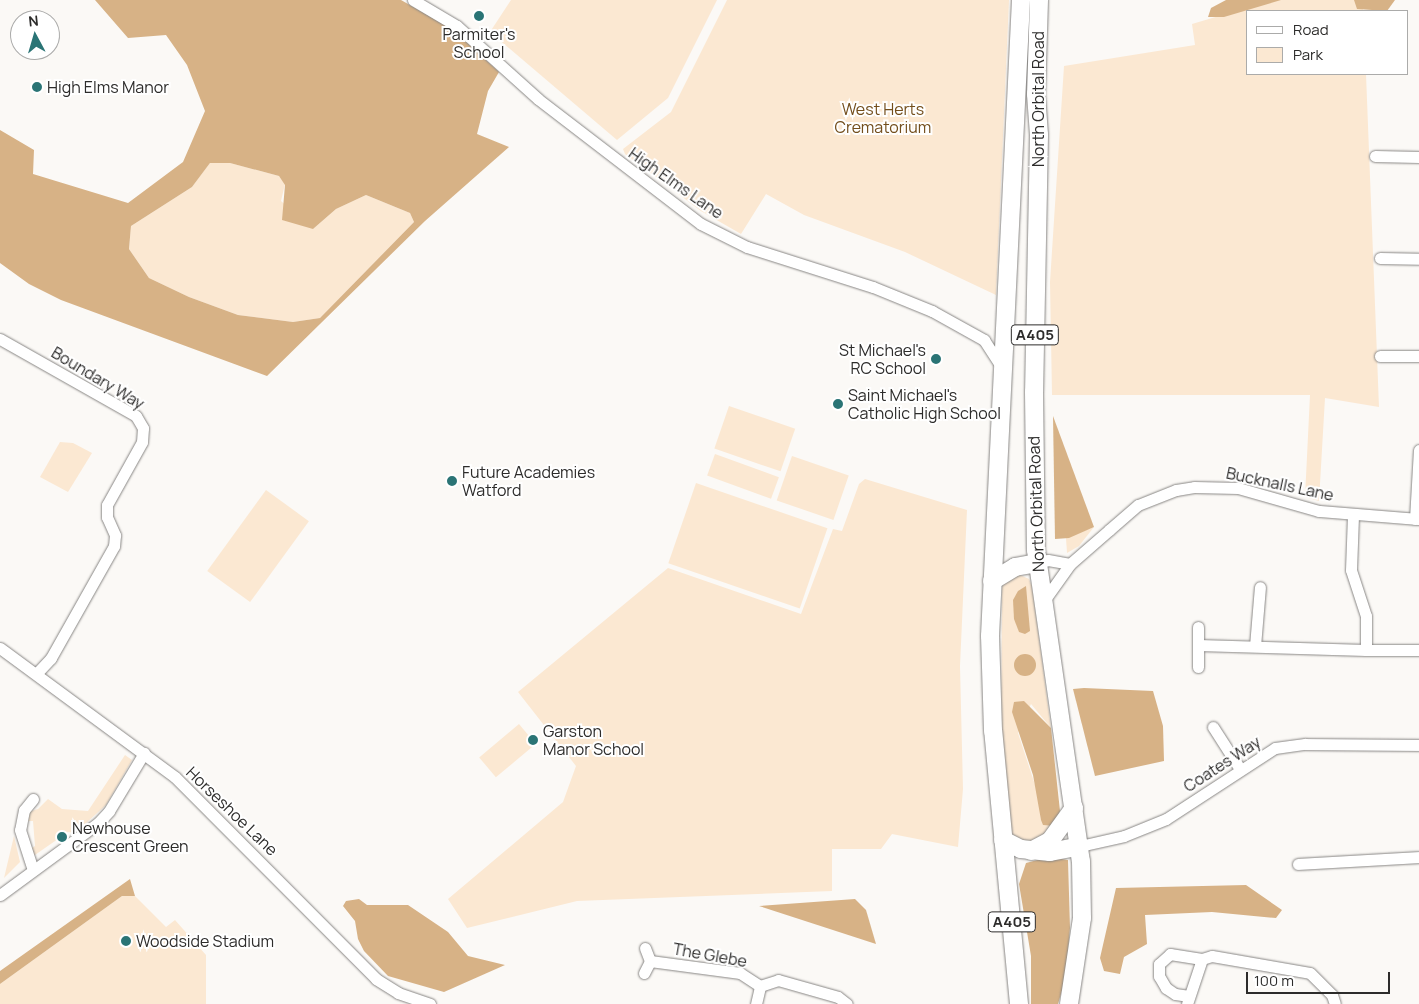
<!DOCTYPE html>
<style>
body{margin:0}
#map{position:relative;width:1419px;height:1004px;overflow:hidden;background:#fbf9f6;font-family:Manrope,sans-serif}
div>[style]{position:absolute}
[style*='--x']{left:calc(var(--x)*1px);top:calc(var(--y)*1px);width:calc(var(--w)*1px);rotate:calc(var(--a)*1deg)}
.green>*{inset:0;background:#fbe8d2;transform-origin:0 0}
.forest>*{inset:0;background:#d7b286}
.round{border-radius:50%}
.roads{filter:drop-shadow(0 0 1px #888684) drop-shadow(0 0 1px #888684)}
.minor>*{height:11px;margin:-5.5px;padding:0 5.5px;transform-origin:5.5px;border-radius:5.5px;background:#fff}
.highway>*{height:18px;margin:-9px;padding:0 9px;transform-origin:9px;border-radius:9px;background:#fff}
.dots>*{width:14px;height:14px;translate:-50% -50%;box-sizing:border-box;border:2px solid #fff;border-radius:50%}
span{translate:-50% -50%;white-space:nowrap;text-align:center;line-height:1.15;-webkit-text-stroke:4px #fff;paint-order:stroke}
.shield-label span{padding:1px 4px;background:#fff;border:1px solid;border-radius:4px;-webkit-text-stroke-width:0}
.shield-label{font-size:15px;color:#2d2c2b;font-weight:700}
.poi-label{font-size:16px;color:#2d2c2b}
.left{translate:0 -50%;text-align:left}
.right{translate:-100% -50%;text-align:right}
.street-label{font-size:16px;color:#2d2c2b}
.park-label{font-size:16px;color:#734e1c}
.legend{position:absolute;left:1246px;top:10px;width:162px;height:65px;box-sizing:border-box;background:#fff;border:1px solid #ababaa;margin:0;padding:6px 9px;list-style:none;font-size:15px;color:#2d2c2b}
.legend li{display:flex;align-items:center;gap:10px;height:25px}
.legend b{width:25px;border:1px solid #ababaa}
.north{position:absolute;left:10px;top:10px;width:50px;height:50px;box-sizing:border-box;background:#fff;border:1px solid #ababaa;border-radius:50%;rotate:354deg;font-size:14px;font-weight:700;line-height:20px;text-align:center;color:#2d2c2b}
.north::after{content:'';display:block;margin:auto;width:18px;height:22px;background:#2a7475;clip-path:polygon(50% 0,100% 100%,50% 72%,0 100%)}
.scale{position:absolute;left:1246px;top:972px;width:144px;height:22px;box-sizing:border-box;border:2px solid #2d2c2b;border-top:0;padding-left:6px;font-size:15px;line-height:18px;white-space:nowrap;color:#2d2c2b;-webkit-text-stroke:4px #fff;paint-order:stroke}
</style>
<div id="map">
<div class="green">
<div style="clip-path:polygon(511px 0,717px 0,668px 98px,617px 140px,490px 32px)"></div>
<div style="clip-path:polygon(727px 0,1009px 0,996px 295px,905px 252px,804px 215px,766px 194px,741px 234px,701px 211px,625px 154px,623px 149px,671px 112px)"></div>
<div style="clip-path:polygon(1247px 0,1362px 0,1363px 11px,1248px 11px,1248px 74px,1366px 74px,1379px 407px,1325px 398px,1319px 501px,1305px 497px,1310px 395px,1052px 395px,1050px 282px,1064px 66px,1195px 45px,1192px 24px,1229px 13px)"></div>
<div style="clip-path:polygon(210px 163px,230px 163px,279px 176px,285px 184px,281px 201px,313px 229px,336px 209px,366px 195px,410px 213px,414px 222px,320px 318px,293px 322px,238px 315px,189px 297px,149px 278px,129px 249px,131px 226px,192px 187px)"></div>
<div style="left:729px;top:406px;width:70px;height:45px;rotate:19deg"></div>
<div style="clip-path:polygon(60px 442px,73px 443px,92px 453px,68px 492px,40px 477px)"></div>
<div style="left:715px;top:454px;width:68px;height:23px;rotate:20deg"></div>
<div style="left:792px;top:456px;width:60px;height:47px;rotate:19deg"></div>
<div style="clip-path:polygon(865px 479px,967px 510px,960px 666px,963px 789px,958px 847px,892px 834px,881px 849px,832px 849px,832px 891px,577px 901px,467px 928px,448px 899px,563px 802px,576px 766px,518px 692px,668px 568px,801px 614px,833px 529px,842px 531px,859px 484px)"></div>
<div style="left:696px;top:483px;width:139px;height:85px;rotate:19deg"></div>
<div style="left:266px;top:490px;width:53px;height:100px;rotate:36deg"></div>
<div style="clip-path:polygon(1094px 527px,1079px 546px,1067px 553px,1066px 538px)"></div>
<div style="clip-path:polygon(1018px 574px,1029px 579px,1032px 586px,1051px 728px,1031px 704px,1018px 733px,1040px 800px,1041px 820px,1055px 826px,1043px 839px,1031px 844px,1011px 836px,1001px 744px,1002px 588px,1003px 583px)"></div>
<div style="left:519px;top:724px;width:26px;height:52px;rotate:50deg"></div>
<div style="clip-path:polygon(125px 755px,132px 760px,106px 805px,75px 833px,68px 832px,32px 857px,29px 850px,35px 846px,33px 821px,26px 821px,28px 812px,38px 809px,48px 799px,62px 809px,88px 811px)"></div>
<div style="clip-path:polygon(14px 836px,20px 862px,4px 878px)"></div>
<div style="clip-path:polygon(122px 896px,135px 896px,166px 927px,175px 920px,206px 955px,206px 1004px,0 1004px,0 984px)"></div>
</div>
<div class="forest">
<div style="clip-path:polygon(evenodd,95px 0,401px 0,452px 29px,499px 72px,488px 91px,477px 134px,509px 147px,425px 221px,267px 376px,61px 300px,29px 284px,0 263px,0 130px,34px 150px,33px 174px,128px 203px,183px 162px,205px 111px,187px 65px,166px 35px,128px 38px,95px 0,210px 163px,230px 163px,279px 176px,285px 185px,282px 220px,313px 229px,336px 209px,366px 195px,410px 213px,414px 222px,320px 318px,293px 322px,238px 315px,189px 297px,149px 278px,129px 249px,131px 226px,192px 187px,210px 163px)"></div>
<div style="clip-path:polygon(1226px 0,1281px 0,1224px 17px,1208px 17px,1211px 8px)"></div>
<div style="clip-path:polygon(1354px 0,1395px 0,1387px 11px,1357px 9px)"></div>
<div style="clip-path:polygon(1053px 416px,1094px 527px,1069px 538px,1055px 539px)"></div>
<div style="clip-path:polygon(1026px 586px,1030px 631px,1025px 634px,1019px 632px,1014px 619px,1013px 600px,1018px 591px)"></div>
<div class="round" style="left:1014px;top:654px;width:22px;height:22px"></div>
<div style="clip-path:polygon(1084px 688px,1153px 691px,1163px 726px,1164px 761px,1095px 776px,1073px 689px)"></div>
<div style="clip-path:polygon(1024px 701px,1051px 728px,1060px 811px,1055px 826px,1043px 825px,1041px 820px,1033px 775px,1012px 712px,1014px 702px)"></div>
<div style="clip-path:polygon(1049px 857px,1068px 860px,1070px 928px,1066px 977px,1058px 1004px,1031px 1004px,1031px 956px,1019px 884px,1026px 863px)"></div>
<div style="clip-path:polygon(130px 879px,135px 896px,122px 896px,0 984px,0 971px)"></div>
<div style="clip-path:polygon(1246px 885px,1282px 910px,1276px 918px,1212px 912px,1145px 915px,1147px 944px,1124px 957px,1120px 974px,1104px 971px,1100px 958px,1116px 888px)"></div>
<div style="clip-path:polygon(359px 899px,367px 905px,408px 905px,448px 932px,468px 956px,505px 965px,444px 992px,388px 976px,364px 951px,358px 939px,355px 921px,343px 906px,346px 901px)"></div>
<div style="clip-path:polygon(855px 899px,866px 910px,876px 944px,759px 906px)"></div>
</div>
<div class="roads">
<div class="minor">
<div style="--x:413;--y:0;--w:51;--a:30.6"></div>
<div style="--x:457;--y:26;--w:109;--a:42"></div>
<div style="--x:538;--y:99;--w:205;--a:37.5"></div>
<div style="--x:701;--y:224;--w:51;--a:26.6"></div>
<div style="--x:747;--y:247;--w:132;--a:17.6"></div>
<div style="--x:873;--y:287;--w:64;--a:22.1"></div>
<div style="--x:932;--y:311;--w:60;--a:29.1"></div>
<div style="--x:984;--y:340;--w:33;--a:57"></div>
<div style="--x:1375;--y:156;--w:44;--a:1.3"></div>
<div style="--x:1380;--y:258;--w:39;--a:1"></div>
<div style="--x:0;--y:339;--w:156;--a:29.5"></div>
<div style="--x:136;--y:416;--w:14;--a:60"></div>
<div style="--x:143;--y:428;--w:14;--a:94"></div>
<div style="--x:142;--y:442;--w:72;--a:119.1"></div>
<div style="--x:107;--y:505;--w:12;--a:90"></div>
<div style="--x:107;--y:517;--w:20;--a:66"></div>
<div style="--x:115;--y:535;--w:11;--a:95"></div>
<div style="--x:114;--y:546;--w:129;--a:119.4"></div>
<div style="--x:51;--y:658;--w:21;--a:133"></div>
<div style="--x:1380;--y:356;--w:39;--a:0"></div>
<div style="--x:1415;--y:519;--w:69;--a:-86.7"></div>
<div style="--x:1037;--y:563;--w:11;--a:-15"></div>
<div style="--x:1048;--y:560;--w:22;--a:10"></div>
<div style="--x:1043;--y:602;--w:47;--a:-54.6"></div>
<div style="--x:1070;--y:564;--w:52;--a:-41.1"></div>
<div style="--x:1109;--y:530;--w:38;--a:-41"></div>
<div style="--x:1138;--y:505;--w:41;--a:-21.5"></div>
<div style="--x:1176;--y:490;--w:18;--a:-9"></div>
<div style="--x:1194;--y:487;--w:44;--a:1.3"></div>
<div style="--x:1238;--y:488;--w:84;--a:15.9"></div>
<div style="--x:1319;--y:511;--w:100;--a:4.6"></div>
<div style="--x:1198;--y:627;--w:40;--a:90"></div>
<div style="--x:1198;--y:645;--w:168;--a:1.7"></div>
<div style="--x:1366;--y:650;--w:34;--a:-90"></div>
<div style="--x:1366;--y:616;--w:48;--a:-108.1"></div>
<div style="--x:1351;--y:570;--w:54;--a:-87.9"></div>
<div style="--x:1255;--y:646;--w:59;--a:-85.2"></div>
<div style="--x:0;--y:648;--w:217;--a:36.4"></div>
<div style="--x:175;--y:777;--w:285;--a:45.1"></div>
<div style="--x:376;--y:979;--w:26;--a:32"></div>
<div style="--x:398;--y:993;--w:34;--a:19"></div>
<div style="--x:1366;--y:650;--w:53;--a:0"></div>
<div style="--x:1213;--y:727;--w:50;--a:57.3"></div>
<div style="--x:33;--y:799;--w:14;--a:129"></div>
<div style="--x:24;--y:810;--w:20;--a:101"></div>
<div style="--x:20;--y:830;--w:42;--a:72"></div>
<div style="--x:1080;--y:846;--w:45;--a:-12.8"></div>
<div style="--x:1124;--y:836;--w:45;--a:-22"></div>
<div style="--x:1166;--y:819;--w:130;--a:-33.1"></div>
<div style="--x:1275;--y:748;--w:30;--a:-8"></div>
<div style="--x:1305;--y:744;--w:114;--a:0.5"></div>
<div style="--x:1298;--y:864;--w:121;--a:-3.3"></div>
<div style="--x:0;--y:895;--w:122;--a:-36.3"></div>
<div style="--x:98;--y:823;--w:16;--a:-47"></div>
<div style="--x:109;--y:811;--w:68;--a:-58.9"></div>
<div style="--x:645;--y:948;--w:14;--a:69"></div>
<div style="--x:650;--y:961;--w:91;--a:7.6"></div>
<div style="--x:740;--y:973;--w:24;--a:33"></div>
<div style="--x:760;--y:986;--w:19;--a:-18"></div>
<div style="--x:778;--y:980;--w:62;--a:15.8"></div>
<div style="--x:838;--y:997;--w:11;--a:38"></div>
<div style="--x:644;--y:973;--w:13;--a:-63"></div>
<div style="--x:1189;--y:996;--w:14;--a:-172"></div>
<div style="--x:1175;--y:994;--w:11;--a:-146"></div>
<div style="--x:1166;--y:988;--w:14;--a:-120"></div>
<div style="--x:1159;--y:976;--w:12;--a:-90"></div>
<div style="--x:1159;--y:964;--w:15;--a:-42"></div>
<div style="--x:1170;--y:954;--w:32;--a:9"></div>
<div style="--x:756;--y:1004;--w:18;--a:-77"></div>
<div style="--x:1187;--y:1004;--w:47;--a:-71.6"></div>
<div style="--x:1202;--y:959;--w:10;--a:-17"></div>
<div style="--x:1212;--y:956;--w:99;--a:9.8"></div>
<div style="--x:1310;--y:973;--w:31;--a:45"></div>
<div style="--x:1332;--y:995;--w:9;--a:72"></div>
</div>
<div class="highway">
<div style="--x:1039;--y:0;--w:94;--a:91.8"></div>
<div style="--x:1036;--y:94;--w:41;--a:85.8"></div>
<div style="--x:1039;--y:135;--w:257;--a:91.1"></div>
<div style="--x:1034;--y:392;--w:158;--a:89.3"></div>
<div style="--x:1036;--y:550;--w:314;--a:81.8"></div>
<div style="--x:1081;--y:861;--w:57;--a:89"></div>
<div style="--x:1082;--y:918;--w:87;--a:98.6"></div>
<div style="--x:992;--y:581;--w:27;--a:-31"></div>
<div style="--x:1015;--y:567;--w:22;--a:-10"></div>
<div style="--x:1003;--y:840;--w:20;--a:27"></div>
<div style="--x:1021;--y:849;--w:29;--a:6"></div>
<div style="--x:1050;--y:852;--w:31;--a:-11"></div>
<div style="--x:1031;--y:851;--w:21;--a:-28"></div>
<div style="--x:1050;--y:841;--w:41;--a:-54"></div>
<div style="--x:1019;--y:1004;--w:274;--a:-95.4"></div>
<div style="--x:993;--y:731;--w:95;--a:-91.8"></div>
<div style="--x:990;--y:636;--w:637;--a:-87.21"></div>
</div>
</div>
<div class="dots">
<div style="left:479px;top:16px;background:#2a7475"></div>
<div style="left:37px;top:87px;background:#2a7475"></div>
<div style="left:936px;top:359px;background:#2a7475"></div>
<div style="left:838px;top:404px;background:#2a7475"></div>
<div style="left:452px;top:481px;background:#2a7475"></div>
<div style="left:533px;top:740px;background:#2a7475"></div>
<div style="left:62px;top:837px;background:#2a7475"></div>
<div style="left:126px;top:941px;background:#2a7475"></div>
</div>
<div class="shield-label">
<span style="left:1035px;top:335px">A405</span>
<span style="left:1012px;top:922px">A405</span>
</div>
<div class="poi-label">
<span style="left:479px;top:43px">Parmiter's<br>School</span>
<span class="left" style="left:47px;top:87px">High Elms Manor</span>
<span class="right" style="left:926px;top:359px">St Michael's<br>RC School</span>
<span class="left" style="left:848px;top:404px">Saint Michael's<br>Catholic High School</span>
<span class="left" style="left:462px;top:481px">Future Academies<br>Watford</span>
<span class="left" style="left:543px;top:740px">Garston<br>Manor School</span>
<span class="left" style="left:72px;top:837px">Newhouse<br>Crescent Green</span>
<span class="left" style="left:136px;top:941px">Woodside Stadium</span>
</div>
<div class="street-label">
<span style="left:1038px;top:99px;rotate:-90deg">North Orbital Road</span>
<span style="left:676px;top:183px;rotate:35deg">High Elms Lane</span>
<span style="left:98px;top:378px;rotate:31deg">Boundary Way</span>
<span style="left:1280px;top:484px;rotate:12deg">Bucknalls Lane</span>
<span style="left:1036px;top:504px;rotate:-92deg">North Orbital Road</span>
<span style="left:1222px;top:764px;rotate:-33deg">Coates Way</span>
<span style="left:232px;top:811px;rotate:44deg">Horseshoe Lane</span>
<span style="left:710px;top:955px;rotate:10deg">The Glebe</span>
</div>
<div class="park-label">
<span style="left:883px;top:118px">West Herts<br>Crematorium</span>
</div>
<ul class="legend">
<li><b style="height:6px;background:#fff"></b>Road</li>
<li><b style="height:14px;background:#fbe8d2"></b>Park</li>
</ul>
<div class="north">N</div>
<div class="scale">100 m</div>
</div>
